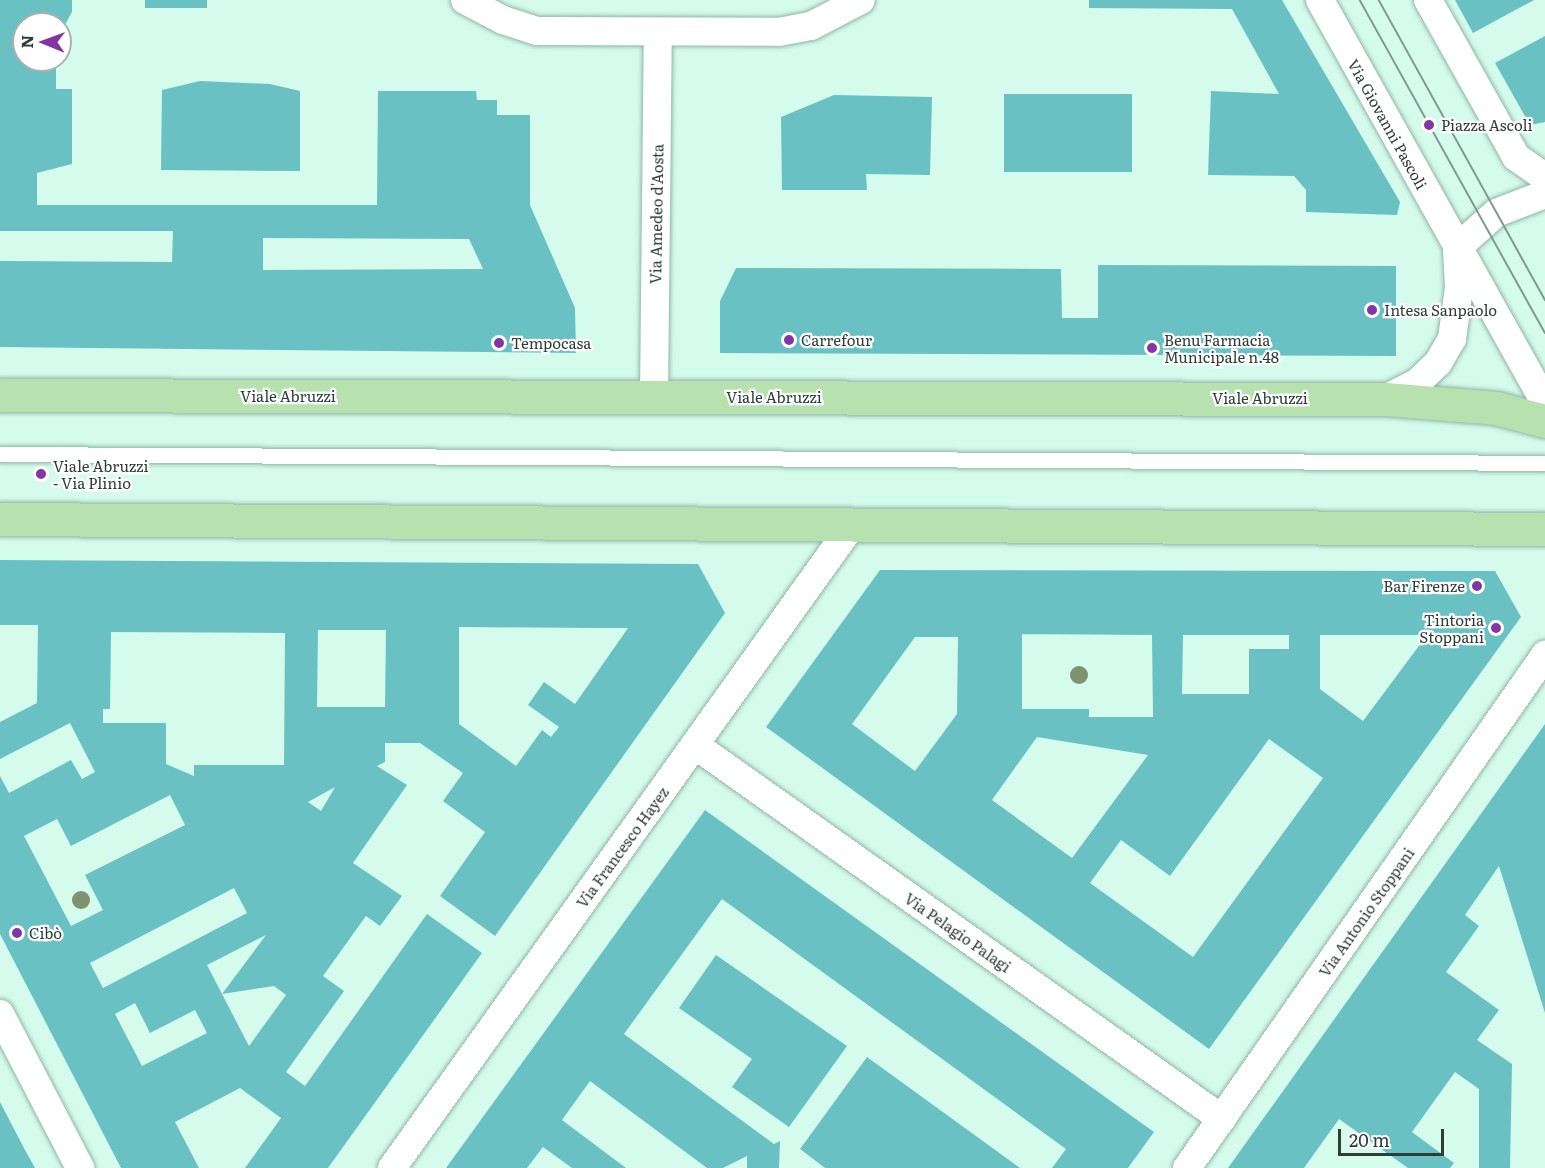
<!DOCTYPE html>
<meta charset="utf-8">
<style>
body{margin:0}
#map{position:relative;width:1545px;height:1168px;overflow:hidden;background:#d4fbec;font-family:Literata,serif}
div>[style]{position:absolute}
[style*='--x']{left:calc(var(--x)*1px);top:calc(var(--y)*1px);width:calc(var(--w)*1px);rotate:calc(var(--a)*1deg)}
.building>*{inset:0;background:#6ac1c4;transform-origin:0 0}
.roads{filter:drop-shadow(0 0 2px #90b6a7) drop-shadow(0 0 2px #90b6a7)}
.service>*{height:15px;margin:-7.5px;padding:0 7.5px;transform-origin:7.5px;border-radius:7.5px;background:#fff}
.minor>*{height:28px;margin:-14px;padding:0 14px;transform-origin:14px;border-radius:14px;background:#fff}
.primary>*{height:33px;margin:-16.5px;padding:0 16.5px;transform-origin:16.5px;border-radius:16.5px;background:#b7e2af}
.tram>*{height:1.5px;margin:-0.75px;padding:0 0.75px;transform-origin:0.75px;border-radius:0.75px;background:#809a90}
.trees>*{width:18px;height:18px;margin:-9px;border-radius:50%;background:#7f916f}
.dots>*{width:16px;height:16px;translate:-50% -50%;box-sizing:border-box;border:3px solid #fefefe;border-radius:50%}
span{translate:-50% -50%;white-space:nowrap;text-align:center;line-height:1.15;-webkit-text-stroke:4.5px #fefefe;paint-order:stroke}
.street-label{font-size:15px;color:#2e3d37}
.poi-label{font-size:15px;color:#2e3d37}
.left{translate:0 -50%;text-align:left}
.right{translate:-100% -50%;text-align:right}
.north{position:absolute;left:12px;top:12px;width:60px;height:60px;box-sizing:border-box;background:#fefefe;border:2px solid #abb1ae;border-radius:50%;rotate:271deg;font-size:16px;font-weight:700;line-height:24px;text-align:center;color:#2e3d37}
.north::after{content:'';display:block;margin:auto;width:21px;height:27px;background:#8435a5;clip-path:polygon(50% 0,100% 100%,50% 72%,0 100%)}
.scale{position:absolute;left:1338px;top:1129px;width:106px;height:27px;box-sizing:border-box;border:3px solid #2e3d37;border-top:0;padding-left:8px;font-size:18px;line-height:21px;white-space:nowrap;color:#2e3d37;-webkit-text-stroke:4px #fefefe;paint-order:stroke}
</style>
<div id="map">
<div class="building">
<div style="clip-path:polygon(evenodd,0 0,72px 0,72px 12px,60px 34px,60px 24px,24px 24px,24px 60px,56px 60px,56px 89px,72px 89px,72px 164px,37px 173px,37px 205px,377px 205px,378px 91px,476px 91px,477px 100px,497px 100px,497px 115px,530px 115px,530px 205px,575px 308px,576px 353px,0 347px,0 261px,172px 262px,173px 231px,0 231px,0 0,263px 238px,469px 239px,483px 269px,263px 270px,263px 238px)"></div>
<div style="left:145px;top:0;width:62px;height:8px"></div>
<div style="clip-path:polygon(1089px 0,1282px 0,1400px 202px,1397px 215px,1306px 212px,1306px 190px,1294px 176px,1208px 175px,1211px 91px,1279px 94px,1232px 9px,1089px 8px)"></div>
<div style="clip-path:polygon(1455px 0,1534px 0,1473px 33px)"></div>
<div style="clip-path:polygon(1545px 36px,1545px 122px,1530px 125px,1495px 63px)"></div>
<div style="clip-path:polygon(200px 81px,270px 84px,300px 91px,300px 171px,161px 170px,162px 90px)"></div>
<div style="left:1132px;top:94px;width:78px;height:128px;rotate:90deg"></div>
<div style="clip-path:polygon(834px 95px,932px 97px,930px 175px,866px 174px,867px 190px,782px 190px,781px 117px)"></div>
<div style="clip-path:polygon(1098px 265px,1396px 266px,1396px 356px,720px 353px,720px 301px,736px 268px,1061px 269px,1062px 318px,1098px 318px)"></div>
<div style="clip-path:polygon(evenodd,0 560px,698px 564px,725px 613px,495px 936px,440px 896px,485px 832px,443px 801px,463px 773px,420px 743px,385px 743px,385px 762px,377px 766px,407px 785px,353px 863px,402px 896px,380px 926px,366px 916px,323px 976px,344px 991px,286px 1072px,305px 1086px,427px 914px,482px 953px,328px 1168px,245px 1168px,281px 1118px,240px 1088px,175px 1122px,199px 1168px,121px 1168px,0 934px,0 776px,9px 793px,71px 760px,82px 779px,95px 772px,70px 723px,0 759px,0 722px,37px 703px,38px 625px,0 625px,0 560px,459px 627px,593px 628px,628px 628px,575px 704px,544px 682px,528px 705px,559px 727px,551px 737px,542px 730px,516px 766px,459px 724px,459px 627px,0 560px,318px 630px,386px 630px,385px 707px,317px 707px,318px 630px,0 560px,111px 632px,285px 633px,284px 765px,194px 765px,194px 776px,166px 764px,166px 723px,103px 723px,103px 709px,110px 709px,111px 632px,0 560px,335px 787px,321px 811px,308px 802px,335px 787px,0 560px,170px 795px,185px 825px,85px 875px,103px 910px,71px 926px,24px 836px,57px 819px,71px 846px,170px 795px,0 560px,234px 888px,247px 913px,103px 988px,90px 963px,234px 888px,0 560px,266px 935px,222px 994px,274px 986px,286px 995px,249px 1046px,207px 965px,266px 935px,0 560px,135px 1003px,150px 1033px,195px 1010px,207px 1033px,142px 1066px,115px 1014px,135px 1003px)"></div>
<div style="clip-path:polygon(evenodd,880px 570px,1495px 571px,1521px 617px,1209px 1049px,766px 727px,880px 570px,1022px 634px,1152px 635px,1153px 717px,1089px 717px,1089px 709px,1022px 709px,1022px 634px,880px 570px,1183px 635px,1289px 635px,1289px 649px,1249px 649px,1249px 694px,1182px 694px,1183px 635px,880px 570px,1320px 635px,1427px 635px,1363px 721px,1320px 689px,1320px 635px,880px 570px,915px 637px,958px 637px,957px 714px,915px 771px,852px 724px,915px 637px,880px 570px,1037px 737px,1148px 755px,1072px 858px,992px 800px,1037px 737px,880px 570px,1269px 739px,1323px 778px,1193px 957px,1090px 883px,1121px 840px,1170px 876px,1269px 739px)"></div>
<div style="clip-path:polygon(1545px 724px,1545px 1013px,1499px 866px,1465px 915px,1479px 926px,1446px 972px,1499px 1010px,1477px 1040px,1512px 1064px,1510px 1168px,1479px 1168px,1479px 1089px,1455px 1072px,1412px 1132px,1454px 1163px,1450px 1168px,1408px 1168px,1339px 1119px,1304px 1168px,1228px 1168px)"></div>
<div style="clip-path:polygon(705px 810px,1154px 1132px,1128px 1168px,1052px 1168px,1066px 1149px,722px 899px,624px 1034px,774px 1144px,780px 1141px,779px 1168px,747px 1168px,747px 1156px,723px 1168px,707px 1168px,590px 1081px,562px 1120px,626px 1168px,572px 1168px,543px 1147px,527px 1168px,446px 1168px)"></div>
<div style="clip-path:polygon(716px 955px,847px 1046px,789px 1127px,732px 1087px,752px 1059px,679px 1008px)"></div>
<div style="clip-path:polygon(867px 1057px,1020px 1168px,825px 1168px,800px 1149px)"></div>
<div style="clip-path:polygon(0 1102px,25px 1150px,35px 1168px,0 1168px)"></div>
</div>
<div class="roads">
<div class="service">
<div style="--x:0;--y:454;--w:1545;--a:0.33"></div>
</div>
<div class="minor">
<div style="--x:465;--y:0;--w:43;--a:27.8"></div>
<div style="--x:503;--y:20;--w:36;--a:18"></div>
<div style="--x:537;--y:31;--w:242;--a:0.2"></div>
<div style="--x:779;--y:32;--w:33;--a:-11"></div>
<div style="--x:811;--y:26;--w:56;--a:-27.5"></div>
<div style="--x:1320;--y:0;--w:461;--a:60.8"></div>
<div style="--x:1428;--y:0;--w:180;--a:60.7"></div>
<div style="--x:1516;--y:157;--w:35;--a:35"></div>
<div style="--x:654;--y:397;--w:365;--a:-89.4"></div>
<div style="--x:1385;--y:399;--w:36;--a:-27"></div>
<div style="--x:1417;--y:383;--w:29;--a:-44"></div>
<div style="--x:1438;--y:363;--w:28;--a:-60"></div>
<div style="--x:1452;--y:339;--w:51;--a:-82.2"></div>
<div style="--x:1459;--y:288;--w:40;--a:-92.9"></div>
<div style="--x:1457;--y:248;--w:52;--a:-41.9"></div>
<div style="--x:1496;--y:213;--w:53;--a:-21.2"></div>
<div style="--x:695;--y:745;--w:646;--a:35.36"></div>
<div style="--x:0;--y:1014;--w:174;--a:62.5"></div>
<div style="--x:392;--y:1168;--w:791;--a:-54.42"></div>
<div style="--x:1187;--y:1168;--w:626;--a:-55.09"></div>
</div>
<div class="primary">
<div style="--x:0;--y:395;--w:1385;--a:0.17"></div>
<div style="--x:1385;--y:399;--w:111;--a:4.6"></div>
<div style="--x:1496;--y:408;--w:51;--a:14.9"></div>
<div style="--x:0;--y:519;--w:1545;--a:0.37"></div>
</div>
</div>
<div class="tram">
<div style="--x:1360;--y:0;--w:381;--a:60.9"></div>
<div style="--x:1379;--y:0;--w:343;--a:61"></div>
</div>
<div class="trees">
<div style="left:1079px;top:675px"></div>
<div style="left:81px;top:900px"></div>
</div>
<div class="dots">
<div style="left:1429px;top:125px;background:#8435a5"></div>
<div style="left:1372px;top:310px;background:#8435a5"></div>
<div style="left:789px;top:340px;background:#8435a5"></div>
<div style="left:499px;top:343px;background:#8435a5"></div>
<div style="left:1152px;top:348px;background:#8435a5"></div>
<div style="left:41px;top:474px;background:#8435a5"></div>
<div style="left:1477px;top:586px;background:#8435a5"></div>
<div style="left:1496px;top:628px;background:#8435a5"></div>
<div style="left:17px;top:933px;background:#8435a5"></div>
</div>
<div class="street-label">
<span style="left:1388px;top:124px;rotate:61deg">Via Giovanni Pascoli</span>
<span style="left:656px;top:214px;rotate:-89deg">Via Amedeo d'Aosta</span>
<span style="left:288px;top:396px">Viale Abruzzi</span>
<span style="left:774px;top:397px">Viale Abruzzi</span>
<span style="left:1260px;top:398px">Viale Abruzzi</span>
<span style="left:622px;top:847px;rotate:-54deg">Via Francesco Hayez</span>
<span style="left:1366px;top:912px;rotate:-55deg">Via Antonio Stoppani</span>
<span style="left:958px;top:932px;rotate:35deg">Via Pelagio Palagi</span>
</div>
<div class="poi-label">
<span class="left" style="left:1441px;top:125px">Piazza Ascoli</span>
<span class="left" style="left:1384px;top:310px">Intesa Sanpaolo</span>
<span class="left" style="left:1164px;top:348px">Benu Farmacia<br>Municipale n.48</span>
<span class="left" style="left:801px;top:340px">Carrefour</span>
<span class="left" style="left:511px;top:343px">Tempocasa</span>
<span class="left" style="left:53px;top:474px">Viale Abruzzi<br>- Via Plinio</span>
<span class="right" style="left:1465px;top:586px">Bar Firenze</span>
<span class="right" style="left:1484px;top:628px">Tintoria<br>Stoppani</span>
<span class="left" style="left:29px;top:933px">Cibò</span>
</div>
<div class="north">N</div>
<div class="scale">20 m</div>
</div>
